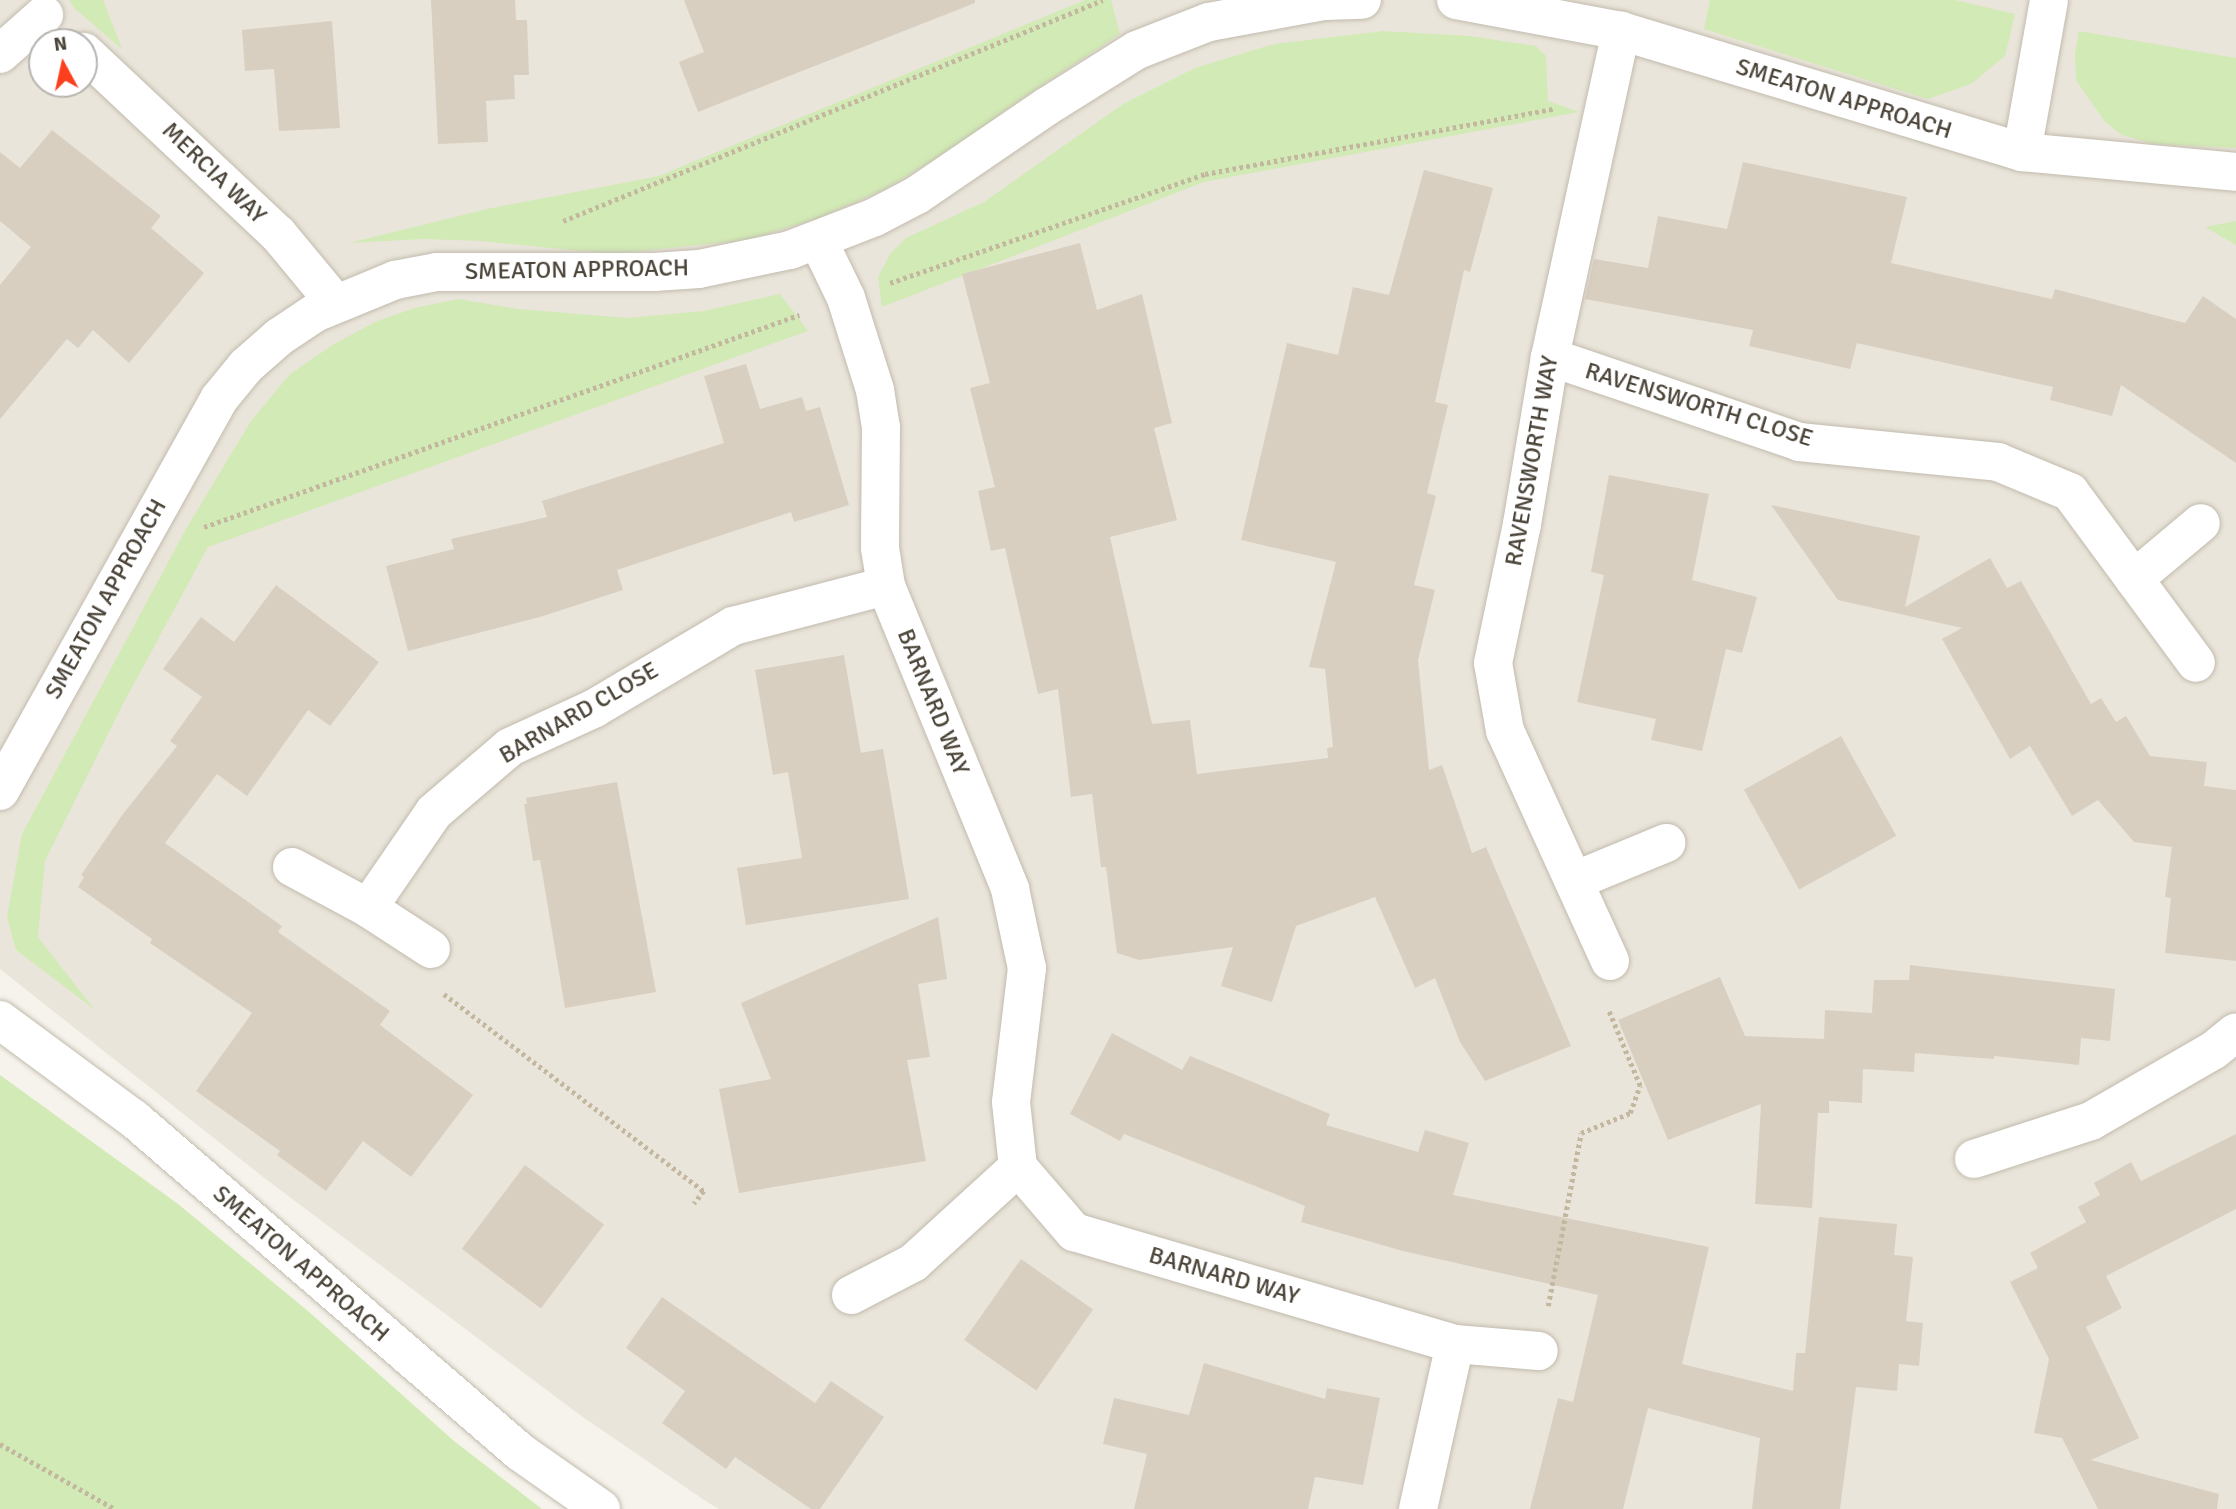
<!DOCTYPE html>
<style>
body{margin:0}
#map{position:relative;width:2236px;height:1509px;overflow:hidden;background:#f6f3ec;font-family:Signika,sans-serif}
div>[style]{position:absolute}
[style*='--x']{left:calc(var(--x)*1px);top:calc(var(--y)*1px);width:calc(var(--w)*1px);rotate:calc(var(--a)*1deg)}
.residential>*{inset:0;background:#eae5da}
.green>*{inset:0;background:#d2eab5}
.building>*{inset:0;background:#d8cfc1;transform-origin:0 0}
.path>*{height:4.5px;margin-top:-2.25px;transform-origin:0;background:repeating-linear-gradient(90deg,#c4b79f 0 3.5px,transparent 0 7px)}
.roads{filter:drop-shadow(0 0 2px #c2bbae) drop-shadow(0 0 2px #c2bbae)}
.minor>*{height:38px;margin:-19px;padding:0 19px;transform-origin:19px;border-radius:19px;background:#fff}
span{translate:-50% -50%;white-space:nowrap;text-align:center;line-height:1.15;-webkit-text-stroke:6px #fff;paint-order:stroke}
.street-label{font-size:24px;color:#4b4439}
.north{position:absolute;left:28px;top:28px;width:70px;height:70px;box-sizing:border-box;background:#fff;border:2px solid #b7b4b0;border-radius:50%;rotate:352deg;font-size:19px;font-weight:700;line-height:28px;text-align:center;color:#4b4439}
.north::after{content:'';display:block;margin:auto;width:24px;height:32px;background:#fc3f1d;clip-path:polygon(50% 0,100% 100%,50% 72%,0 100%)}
</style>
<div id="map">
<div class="residential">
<div style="clip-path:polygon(evenodd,0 0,2236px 0,2236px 1509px,719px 1509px,704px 1500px,580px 1415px,267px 1180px,0 969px,0 0,42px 42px,84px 42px,84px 84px,42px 84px,42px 42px)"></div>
</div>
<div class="green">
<div style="clip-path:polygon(69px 0,103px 0,122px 49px,74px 8px)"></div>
<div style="clip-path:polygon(1085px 0,1111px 0,1120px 34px,1017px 102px,962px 143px,887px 188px,820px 218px,747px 240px,612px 254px,481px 241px,423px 239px,349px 243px,487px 209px,659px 176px)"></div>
<div style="clip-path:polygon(1710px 0,1955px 0,2015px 14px,2005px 56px,1971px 84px,1928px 99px,1704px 29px)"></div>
<div style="clip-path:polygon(1383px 31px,1469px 36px,1536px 46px,1546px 56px,1548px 101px,1579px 112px,1204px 182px,882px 307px,878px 277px,890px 254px,906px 238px,984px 202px,1123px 104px,1195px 68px,1274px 44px)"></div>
<div style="clip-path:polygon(2079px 31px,2236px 58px,2236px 148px,2154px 144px,2122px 135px,2105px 122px,2076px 80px,2075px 53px)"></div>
<div style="clip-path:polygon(2236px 221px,2236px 245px,2205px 227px)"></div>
<div style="clip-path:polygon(780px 294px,808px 331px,208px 547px,123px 704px,45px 861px,38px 937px,94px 1009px,16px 950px,7px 917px,22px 834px,186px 529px,251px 421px,290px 374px,334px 344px,377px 321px,415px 308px,458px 299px,518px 309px,627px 318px,704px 311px)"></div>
<div style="clip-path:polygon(0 1075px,178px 1204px,308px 1311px,454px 1441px,542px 1509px,0 1509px)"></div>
</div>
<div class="building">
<div style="clip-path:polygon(431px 0,515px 0,516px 20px,527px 20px,529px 75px,514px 75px,515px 99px,486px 101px,488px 142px,438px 144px)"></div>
<div style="clip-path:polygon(684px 0,975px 0,975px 3px,698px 112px,679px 62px,704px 52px)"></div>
<div style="clip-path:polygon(332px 21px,340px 128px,279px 131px,274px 69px,245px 71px,242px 30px)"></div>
<div style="clip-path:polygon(52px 130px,161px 216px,151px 228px,204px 273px,129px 363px,93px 330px,78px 348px,67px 339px,0 419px,0 285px,31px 247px,0 221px,0 152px,20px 168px)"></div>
<div style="clip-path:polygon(1743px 162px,1907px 197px,1891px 263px,2052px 299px,2055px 289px,2185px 323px,2203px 296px,2236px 319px,2236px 463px,2121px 385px,2112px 416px,2050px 400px,2053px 387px,1857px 343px,1850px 369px,1749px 346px,1753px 330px,1585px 299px,1594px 259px,1648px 268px,1658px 216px,1727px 229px)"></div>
<div style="clip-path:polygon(1424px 170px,1493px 188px,1470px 272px,1464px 270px,1435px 402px,1448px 405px,1427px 493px,1436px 496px,1414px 585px,1435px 590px,1418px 660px,1429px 770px,1442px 765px,1472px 853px,1486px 847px,1571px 1046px,1485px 1081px,1460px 1042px,1435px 978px,1415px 988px,1375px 897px,1296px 926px,1272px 1002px,1221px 986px,1233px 947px,1139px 960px,1117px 953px,1106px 867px,1101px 867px,1092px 794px,1071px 797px,1058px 689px,1038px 694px,1005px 548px,991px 551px,978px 491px,995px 487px,970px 388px,990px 383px,962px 274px,1080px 243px,1097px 310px,1142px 294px,1172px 423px,1154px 428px,1177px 520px,1110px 537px,1152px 724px,1190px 720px,1197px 774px,1328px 758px,1327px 748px,1333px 747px,1325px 669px,1309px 667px,1336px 562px,1241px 540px,1287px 343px,1338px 355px,1353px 287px,1389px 295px)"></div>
<div style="clip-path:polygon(746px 364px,760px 409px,802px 397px,806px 411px,820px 407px,849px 505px,794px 522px,791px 512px,617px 570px,623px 590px,540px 617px,408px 651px,386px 566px,454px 549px,451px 539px,547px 517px,542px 501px,724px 443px,704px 376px)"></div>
<div style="clip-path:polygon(1609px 475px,1709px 494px,1692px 580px,1757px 597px,1742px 653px,1726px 649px,1702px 751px,1651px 740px,1656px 719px,1577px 702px,1604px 575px,1591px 572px)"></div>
<div style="clip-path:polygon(1771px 505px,1920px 536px,1905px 607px,1990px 558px,2007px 588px,2021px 581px,2091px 704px,2101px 698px,2116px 722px,2126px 716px,2150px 756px,2207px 762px,2204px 786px,2236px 790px,2236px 961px,2165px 953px,2171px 898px,2165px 897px,2172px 847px,2134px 842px,2098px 800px,2072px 816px,2030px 746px,2010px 759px,1942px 639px,1962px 628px,1838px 600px)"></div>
<div style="clip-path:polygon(276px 585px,379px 662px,330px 726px,308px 710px,247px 796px,217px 774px,165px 843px,282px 926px,278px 932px,390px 1011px,380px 1025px,473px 1095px,411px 1177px,363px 1141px,326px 1191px,277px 1155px,280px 1151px,196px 1091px,252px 1013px,150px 943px,152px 939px,78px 887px,84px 877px,81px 875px,123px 814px,177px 746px,170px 741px,202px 697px,163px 669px,201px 617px,234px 642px)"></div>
<div style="clip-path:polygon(844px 655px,861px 753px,883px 749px,909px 899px,746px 925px,737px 868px,802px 858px,788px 772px,773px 775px,755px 670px)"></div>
<div style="left:1841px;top:736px;width:114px;height:111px;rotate:61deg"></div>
<div style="clip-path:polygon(617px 782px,656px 992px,565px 1008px,540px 860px,533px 861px,524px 804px,527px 804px,526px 798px)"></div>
<div style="clip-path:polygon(938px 917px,947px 979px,918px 984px,930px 1057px,907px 1060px,926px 1161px,739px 1193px,719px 1089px,771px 1079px,741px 1003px)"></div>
<div style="clip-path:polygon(1910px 965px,2115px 989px,2110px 1041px,2081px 1038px,2079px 1065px,1994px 1056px,1994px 1059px,1915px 1053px,1914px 1072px,1863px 1069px,1862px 1103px,1829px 1101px,1829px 1113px,1818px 1113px,1812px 1208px,1755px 1204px,1761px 1104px,1668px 1140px,1618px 1020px,1720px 977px,1745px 1036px,1824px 1039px,1825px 1010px,1872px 1013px,1874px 980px,1909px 980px)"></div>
<div style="clip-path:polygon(1112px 1033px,1182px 1070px,1190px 1056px,1330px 1114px,1326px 1125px,1418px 1152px,1425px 1130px,1469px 1143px,1453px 1195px,1709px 1247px,1682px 1364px,1793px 1391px,1796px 1353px,1805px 1353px,1819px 1217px,1897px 1224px,1894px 1255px,1913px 1257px,1906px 1321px,1923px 1323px,1919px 1366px,1899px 1364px,1897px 1391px,1856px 1387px,1840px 1509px,1752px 1509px,1760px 1438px,1648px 1408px,1623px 1509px,1530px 1509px,1558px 1398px,1573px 1402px,1598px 1295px,1403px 1251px,1301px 1222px,1305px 1206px,1124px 1134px,1120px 1141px,1070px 1114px)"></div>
<div style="clip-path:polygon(2236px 1134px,2236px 1209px,2106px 1276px,2122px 1308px,2086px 1327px,2139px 1438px,2091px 1460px,2219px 1494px,2217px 1509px,2098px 1509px,2062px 1438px,2034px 1433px,2049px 1359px,2010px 1282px,2038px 1268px,2030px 1253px,2086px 1222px,2078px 1207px,2100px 1195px,2094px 1183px,2131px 1162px,2141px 1181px)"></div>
<div style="left:525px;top:1165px;width:99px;height:105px;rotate:37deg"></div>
<div style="left:1021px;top:1259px;width:88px;height:99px;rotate:35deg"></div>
<div style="clip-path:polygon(662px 1297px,815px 1403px,831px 1381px,884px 1417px,820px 1509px,811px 1509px,735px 1457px,726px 1469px,662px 1423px,685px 1391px,626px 1348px)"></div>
<div style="clip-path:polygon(1204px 1363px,1325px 1399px,1327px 1388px,1380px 1398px,1363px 1485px,1315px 1477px,1308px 1509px,1134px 1509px,1147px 1454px,1103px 1444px,1114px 1398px,1189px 1415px)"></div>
</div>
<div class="path">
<div style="--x:563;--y:221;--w:583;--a:-22.26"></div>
<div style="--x:890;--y:283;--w:333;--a:-19.1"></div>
<div style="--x:1205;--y:174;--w:354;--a:-10.6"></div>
<div style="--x:204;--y:527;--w:632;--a:-19.61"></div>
<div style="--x:444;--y:994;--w:326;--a:37.2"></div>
<div style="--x:704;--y:1191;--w:16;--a:128"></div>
<div style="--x:1548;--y:1306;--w:176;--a:-79.2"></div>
<div style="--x:1581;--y:1133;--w:53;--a:-22.2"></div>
<div style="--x:1630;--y:1113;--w:29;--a:-70"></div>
<div style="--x:1640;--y:1086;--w:83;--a:-112.6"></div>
<div style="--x:0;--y:1444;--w:132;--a:29.5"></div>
</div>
<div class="roads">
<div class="minor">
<div style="--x:1456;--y:0;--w:168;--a:10.6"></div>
<div style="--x:1621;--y:31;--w:419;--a:16.8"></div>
<div style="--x:2022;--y:152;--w:215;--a:5.3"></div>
<div style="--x:84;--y:52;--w:266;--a:43.2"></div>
<div style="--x:278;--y:234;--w:89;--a:50.4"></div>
<div style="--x:0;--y:54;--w:59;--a:-41.6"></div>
<div style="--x:2022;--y:152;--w:154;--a:-79.9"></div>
<div style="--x:818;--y:240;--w:64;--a:64.2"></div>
<div style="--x:846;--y:298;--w:96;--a:72.5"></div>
<div style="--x:875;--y:390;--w:37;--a:81"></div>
<div style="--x:881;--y:427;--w:121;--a:90.5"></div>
<div style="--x:880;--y:548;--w:38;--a:81"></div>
<div style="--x:886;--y:586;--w:327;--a:67.7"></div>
<div style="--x:1010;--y:889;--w:81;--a:77.9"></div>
<div style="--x:1027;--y:968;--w:135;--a:96.8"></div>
<div style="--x:1011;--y:1102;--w:65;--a:83.9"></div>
<div style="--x:1018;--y:1167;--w:86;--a:49.3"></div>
<div style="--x:1074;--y:1232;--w:397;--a:16.4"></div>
<div style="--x:1455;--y:1344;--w:84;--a:4.8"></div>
<div style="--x:1550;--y:357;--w:263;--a:18.8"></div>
<div style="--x:1799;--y:442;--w:200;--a:5.7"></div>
<div style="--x:1998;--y:462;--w:78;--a:22.6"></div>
<div style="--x:2070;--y:492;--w:212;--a:53.6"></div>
<div style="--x:2134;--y:579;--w:87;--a:-39.9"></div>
<div style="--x:0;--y:791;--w:449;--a:-60.8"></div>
<div style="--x:219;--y:399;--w:43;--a:-50.7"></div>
<div style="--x:246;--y:366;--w:44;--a:-41.3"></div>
<div style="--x:279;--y:337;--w:43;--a:-33.7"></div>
<div style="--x:315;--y:313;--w:87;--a:-22.4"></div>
<div style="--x:395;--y:280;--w:43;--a:-10.8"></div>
<div style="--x:437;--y:272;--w:217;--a:0"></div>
<div style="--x:654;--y:272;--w:45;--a:-3.8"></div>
<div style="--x:699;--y:269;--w:93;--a:-11.8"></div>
<div style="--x:790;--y:250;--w:91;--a:-21.2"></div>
<div style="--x:875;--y:217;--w:47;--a:-27.6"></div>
<div style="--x:917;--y:195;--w:156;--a:-34.3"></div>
<div style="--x:1046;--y:107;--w:107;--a:-32.1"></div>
<div style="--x:1137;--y:50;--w:77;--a:-21.3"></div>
<div style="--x:1209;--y:22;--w:118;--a:-10.3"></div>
<div style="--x:1325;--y:1;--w:37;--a:-2"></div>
<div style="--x:292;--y:867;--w:86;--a:28.3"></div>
<div style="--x:368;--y:908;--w:75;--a:33.1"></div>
<div style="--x:1574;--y:881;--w:100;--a:-22.4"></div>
<div style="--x:368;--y:908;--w:116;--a:-55.5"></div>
<div style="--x:434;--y:812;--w:100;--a:-40.5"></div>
<div style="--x:510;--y:747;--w:94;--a:-24.6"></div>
<div style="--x:595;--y:708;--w:161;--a:-30.7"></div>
<div style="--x:733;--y:626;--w:158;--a:-14.7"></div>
<div style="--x:1610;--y:961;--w:253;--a:-114.5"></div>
<div style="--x:1505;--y:731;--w:69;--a:-100"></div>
<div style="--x:1493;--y:663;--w:142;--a:-78.2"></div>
<div style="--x:1522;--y:524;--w:169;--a:-80.5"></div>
<div style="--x:1550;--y:357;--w:334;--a:-77.7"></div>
<div style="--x:0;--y:1020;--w:167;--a:36.5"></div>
<div style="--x:134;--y:1119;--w:510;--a:40.78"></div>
<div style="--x:520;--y:1452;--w:99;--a:35.1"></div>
<div style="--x:1974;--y:1159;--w:123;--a:-18"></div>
<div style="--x:2091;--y:1121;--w:142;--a:-30"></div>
<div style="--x:2214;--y:1050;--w:28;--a:-39"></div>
<div style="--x:851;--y:1295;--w:70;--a:-27.3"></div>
<div style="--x:913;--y:1263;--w:142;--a:-42.4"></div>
<div style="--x:1418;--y:1509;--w:169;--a:-77.4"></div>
</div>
</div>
<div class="street-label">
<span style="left:1844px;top:99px;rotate:17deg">SMEATON APPROACH</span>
<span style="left:214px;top:173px;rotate:44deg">MERCIA WAY</span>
<span style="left:577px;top:270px;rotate:-1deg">SMEATON APPROACH</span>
<span style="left:1699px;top:405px;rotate:17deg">RAVENSWORTH CLOSE</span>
<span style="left:1532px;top:461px;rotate:-80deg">RAVENSWORTH WAY</span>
<span style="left:106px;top:599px;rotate:-61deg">SMEATON APPROACH</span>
<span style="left:933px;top:702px;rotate:68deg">BARNARD WAY</span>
<span style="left:579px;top:713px;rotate:-30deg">BARNARD CLOSE</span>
<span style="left:301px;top:1264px;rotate:41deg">SMEATON APPROACH</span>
<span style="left:1224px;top:1276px;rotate:16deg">BARNARD WAY</span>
</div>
<div class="north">N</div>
</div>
